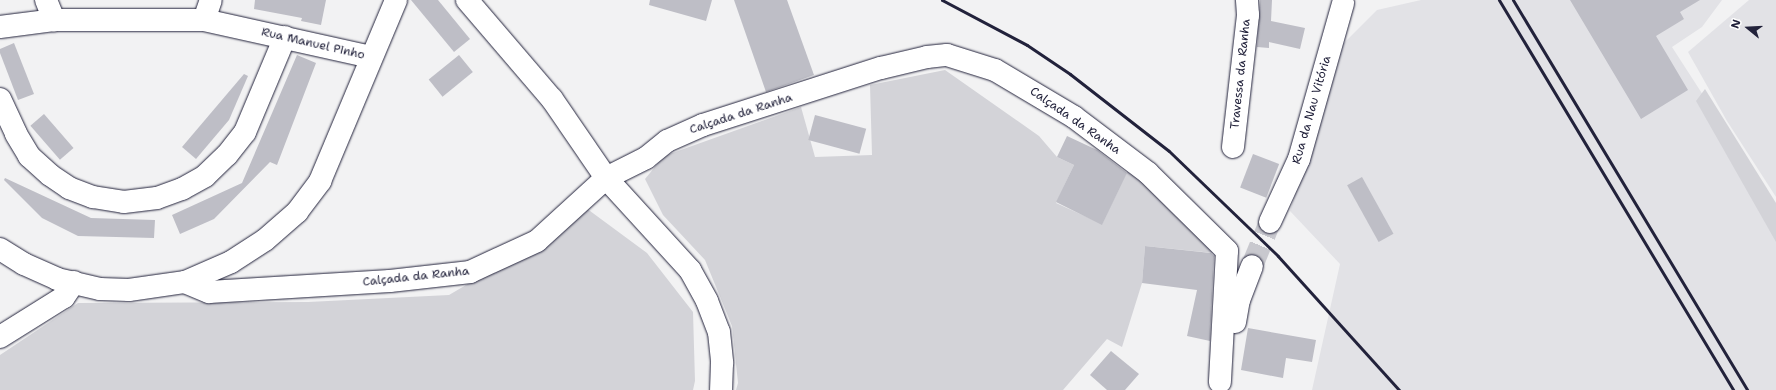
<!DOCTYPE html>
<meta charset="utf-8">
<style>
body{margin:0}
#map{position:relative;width:1776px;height:390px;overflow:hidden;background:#f2f2f3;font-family:"Shantell Sans",sans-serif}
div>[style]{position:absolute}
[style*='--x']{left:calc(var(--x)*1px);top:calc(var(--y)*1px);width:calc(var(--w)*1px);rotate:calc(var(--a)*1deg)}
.built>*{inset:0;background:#e2e2e6}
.green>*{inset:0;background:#d3d3d8}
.building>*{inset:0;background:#bebec6;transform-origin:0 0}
.minor-tunnel>*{height:22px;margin-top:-11px;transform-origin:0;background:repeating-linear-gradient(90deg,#c8c8ce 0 22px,transparent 0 33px)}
.roads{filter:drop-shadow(0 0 1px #22223b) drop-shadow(0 0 1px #22223b)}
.minor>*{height:22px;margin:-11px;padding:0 11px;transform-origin:11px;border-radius:11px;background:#fff}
.rail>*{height:3px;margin:-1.5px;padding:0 1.5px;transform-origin:1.5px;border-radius:1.5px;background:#22223b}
span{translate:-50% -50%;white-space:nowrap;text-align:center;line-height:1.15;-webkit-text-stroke:3px #fff;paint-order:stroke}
.street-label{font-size:12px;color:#22223b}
.north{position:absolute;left:1728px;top:8px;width:40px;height:40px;-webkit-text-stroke:3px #fff;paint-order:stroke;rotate:288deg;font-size:11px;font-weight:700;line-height:16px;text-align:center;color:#22223b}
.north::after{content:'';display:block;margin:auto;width:14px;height:18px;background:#22223b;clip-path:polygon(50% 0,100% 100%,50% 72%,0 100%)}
</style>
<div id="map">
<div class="built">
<div style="clip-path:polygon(1421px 0,1722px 0,1702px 27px,1672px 47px,1776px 208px,1776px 390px,1312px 390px,1340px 264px,1290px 211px,1341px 46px,1377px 10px)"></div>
<div style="clip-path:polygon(1749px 0,1776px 0,1776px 197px,1727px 121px,1688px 52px)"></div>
</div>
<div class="green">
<div style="clip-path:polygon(945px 70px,1039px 136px,1057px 157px,1074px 165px,1056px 203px,1102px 224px,1130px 166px,1223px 254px,1145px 246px,1142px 283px,1122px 347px,1107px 339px,1063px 390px,736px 390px,738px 383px,732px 326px,705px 260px,663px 215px,645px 179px,664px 156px,801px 107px,815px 157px,872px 155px,870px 85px)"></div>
<div style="clip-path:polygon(1705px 89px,1776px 203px,1776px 242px,1696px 101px)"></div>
<div style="clip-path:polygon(586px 208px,647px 253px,693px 312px,695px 381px,693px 390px,0 390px,0 355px,78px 303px,308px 302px,449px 295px,555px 233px)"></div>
</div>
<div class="building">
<div style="clip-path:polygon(255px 0,326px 0,321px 25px,301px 21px,302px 18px,254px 9px)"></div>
<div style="clip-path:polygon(411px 0,438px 0,470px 39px,454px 52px)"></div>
<div style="clip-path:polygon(650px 0,712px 0,706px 21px,649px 5px)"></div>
<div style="clip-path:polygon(734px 0,787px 0,814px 75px,766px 92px)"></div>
<div style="clip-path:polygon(1260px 0,1272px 0,1271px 21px,1305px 28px,1300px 49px,1269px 42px,1269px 48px,1257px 47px)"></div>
<div style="clip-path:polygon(1570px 0,1700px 0,1680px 12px,1684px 19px,1656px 36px,1688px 90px,1641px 119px)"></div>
<div style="clip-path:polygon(14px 43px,34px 94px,18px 100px,0 53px,0 49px)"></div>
<div style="clip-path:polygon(297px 55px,316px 63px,277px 165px,270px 162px,214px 219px,180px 234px,172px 215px,242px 183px)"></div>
<div style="left:459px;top:55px;width:22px;height:39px;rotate:51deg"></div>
<div style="clip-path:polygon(244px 74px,248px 76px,229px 120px,196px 159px,182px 147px)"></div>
<div style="left:44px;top:114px;width:45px;height:18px;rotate:49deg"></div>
<div style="left:815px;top:115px;width:53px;height:26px;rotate:15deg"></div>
<div style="clip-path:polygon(1067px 136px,1097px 150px,1127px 173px,1102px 225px,1056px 202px,1074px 165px,1057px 157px)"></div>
<div style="left:1253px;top:154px;width:28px;height:36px;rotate:21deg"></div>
<div style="left:1362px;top:177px;width:65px;height:17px;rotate:61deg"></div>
<div style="clip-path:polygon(5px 178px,91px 218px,155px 220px,154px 238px,78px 236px,42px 218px,4px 180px)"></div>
<div style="clip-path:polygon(1145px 246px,1211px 253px,1214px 256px,1210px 341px,1187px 336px,1197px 290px,1142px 283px)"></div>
<div style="clip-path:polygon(1248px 328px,1316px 340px,1312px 362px,1286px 358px,1283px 378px,1241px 370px)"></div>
<div style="clip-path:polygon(1111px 351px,1139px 374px,1125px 390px,1107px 390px,1090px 375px)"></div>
</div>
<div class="minor-tunnel">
<div style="--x:1252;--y:266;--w:48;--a:-67.8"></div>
</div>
<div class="roads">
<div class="minor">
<div style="--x:46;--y:0;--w:22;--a:68"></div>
<div style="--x:467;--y:0;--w:130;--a:49.4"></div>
<div style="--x:552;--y:99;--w:96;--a:55.6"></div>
<div style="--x:606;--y:178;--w:125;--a:47.6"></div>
<div style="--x:690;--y:270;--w:35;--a:61"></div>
<div style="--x:707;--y:301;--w:33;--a:69"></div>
<div style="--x:719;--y:332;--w:31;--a:84"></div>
<div style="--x:722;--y:363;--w:27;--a:92"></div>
<div style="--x:204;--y:20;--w:21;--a:-71"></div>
<div style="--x:0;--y:27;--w:54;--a:-7.4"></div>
<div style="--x:54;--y:20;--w:150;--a:0"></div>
<div style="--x:204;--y:20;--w:171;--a:12.5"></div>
<div style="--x:0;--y:99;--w:38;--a:65"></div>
<div style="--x:16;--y:134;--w:26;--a:59"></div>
<div style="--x:29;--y:156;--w:28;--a:42"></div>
<div style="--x:50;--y:175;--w:23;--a:34"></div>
<div style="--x:69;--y:188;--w:26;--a:21"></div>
<div style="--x:93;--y:197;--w:31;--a:9"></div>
<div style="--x:124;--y:202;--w:33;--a:-7"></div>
<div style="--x:157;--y:198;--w:27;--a:-20"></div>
<div style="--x:182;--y:189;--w:26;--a:-29"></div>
<div style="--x:205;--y:176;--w:30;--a:-44"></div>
<div style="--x:227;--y:155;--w:29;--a:-52"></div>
<div style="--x:245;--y:132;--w:103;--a:-67.2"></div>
<div style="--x:1233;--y:147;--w:133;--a:-83.5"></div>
<div style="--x:1248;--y:15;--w:15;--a:-94"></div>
<div style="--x:1270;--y:222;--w:69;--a:-65.3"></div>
<div style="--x:1299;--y:159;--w:162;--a:-74.2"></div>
<div style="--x:0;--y:249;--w:28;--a:32"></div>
<div style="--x:24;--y:264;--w:36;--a:24"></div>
<div style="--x:57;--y:279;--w:44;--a:13.1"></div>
<div style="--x:100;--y:289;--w:29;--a:2"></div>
<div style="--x:129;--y:290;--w:57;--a:-8.1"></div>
<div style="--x:185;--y:282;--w:26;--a:23"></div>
<div style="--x:209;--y:292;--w:181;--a:-3.5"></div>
<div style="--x:390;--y:281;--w:81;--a:-6.4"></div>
<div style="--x:470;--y:272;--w:74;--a:-24.8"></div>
<div style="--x:537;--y:241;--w:93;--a:-42.4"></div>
<div style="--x:606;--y:178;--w:45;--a:-26.6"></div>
<div style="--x:646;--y:158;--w:27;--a:-39"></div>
<div style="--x:667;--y:141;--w:39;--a:-24"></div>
<div style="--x:703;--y:125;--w:187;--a:-17.8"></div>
<div style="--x:881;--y:68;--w:47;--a:-13.4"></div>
<div style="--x:927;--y:57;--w:20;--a:-6"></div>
<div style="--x:947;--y:55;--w:50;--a:17.4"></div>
<div style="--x:995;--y:70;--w:92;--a:30.7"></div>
<div style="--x:1074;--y:117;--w:93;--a:37.1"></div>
<div style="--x:1148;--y:173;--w:111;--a:44.6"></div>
<div style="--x:1227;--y:251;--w:131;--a:93.1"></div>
<div style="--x:185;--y:282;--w:50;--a:-23.5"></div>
<div style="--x:231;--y:262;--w:40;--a:-32.9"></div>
<div style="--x:265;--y:240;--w:43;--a:-41.2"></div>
<div style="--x:297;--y:212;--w:39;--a:-53"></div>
<div style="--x:320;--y:181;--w:196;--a:-67.2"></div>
<div style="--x:1235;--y:322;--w:22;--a:-80"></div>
<div style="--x:1239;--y:300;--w:36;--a:-69"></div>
<div style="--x:0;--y:337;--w:75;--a:-32"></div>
<div style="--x:64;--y:297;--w:18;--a:-56"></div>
</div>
</div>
<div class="rail">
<div style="--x:942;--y:0;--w:96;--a:27.9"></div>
<div style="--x:1027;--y:45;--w:52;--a:34"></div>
<div style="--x:1070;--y:74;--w:125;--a:37.9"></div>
<div style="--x:1169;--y:151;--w:151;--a:43.9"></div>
<div style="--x:1278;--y:256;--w:181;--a:47.9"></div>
<div style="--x:1499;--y:0;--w:455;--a:59"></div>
<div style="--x:1513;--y:0;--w:455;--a:59"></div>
</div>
<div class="street-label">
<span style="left:313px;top:44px;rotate:13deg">Rua Manuel Pinho</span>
<span style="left:1241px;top:74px;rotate:-84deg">Travessa da Ranha</span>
<span style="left:1312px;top:110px;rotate:-74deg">Rua da Nau Vitória</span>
<span style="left:741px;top:114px;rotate:-18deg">Calçada da Ranha</span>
<span style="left:1075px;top:121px;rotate:35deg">Calçada da Ranha</span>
<span style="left:416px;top:277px;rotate:-6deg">Calçada da Ranha</span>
</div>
<div class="north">N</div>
</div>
